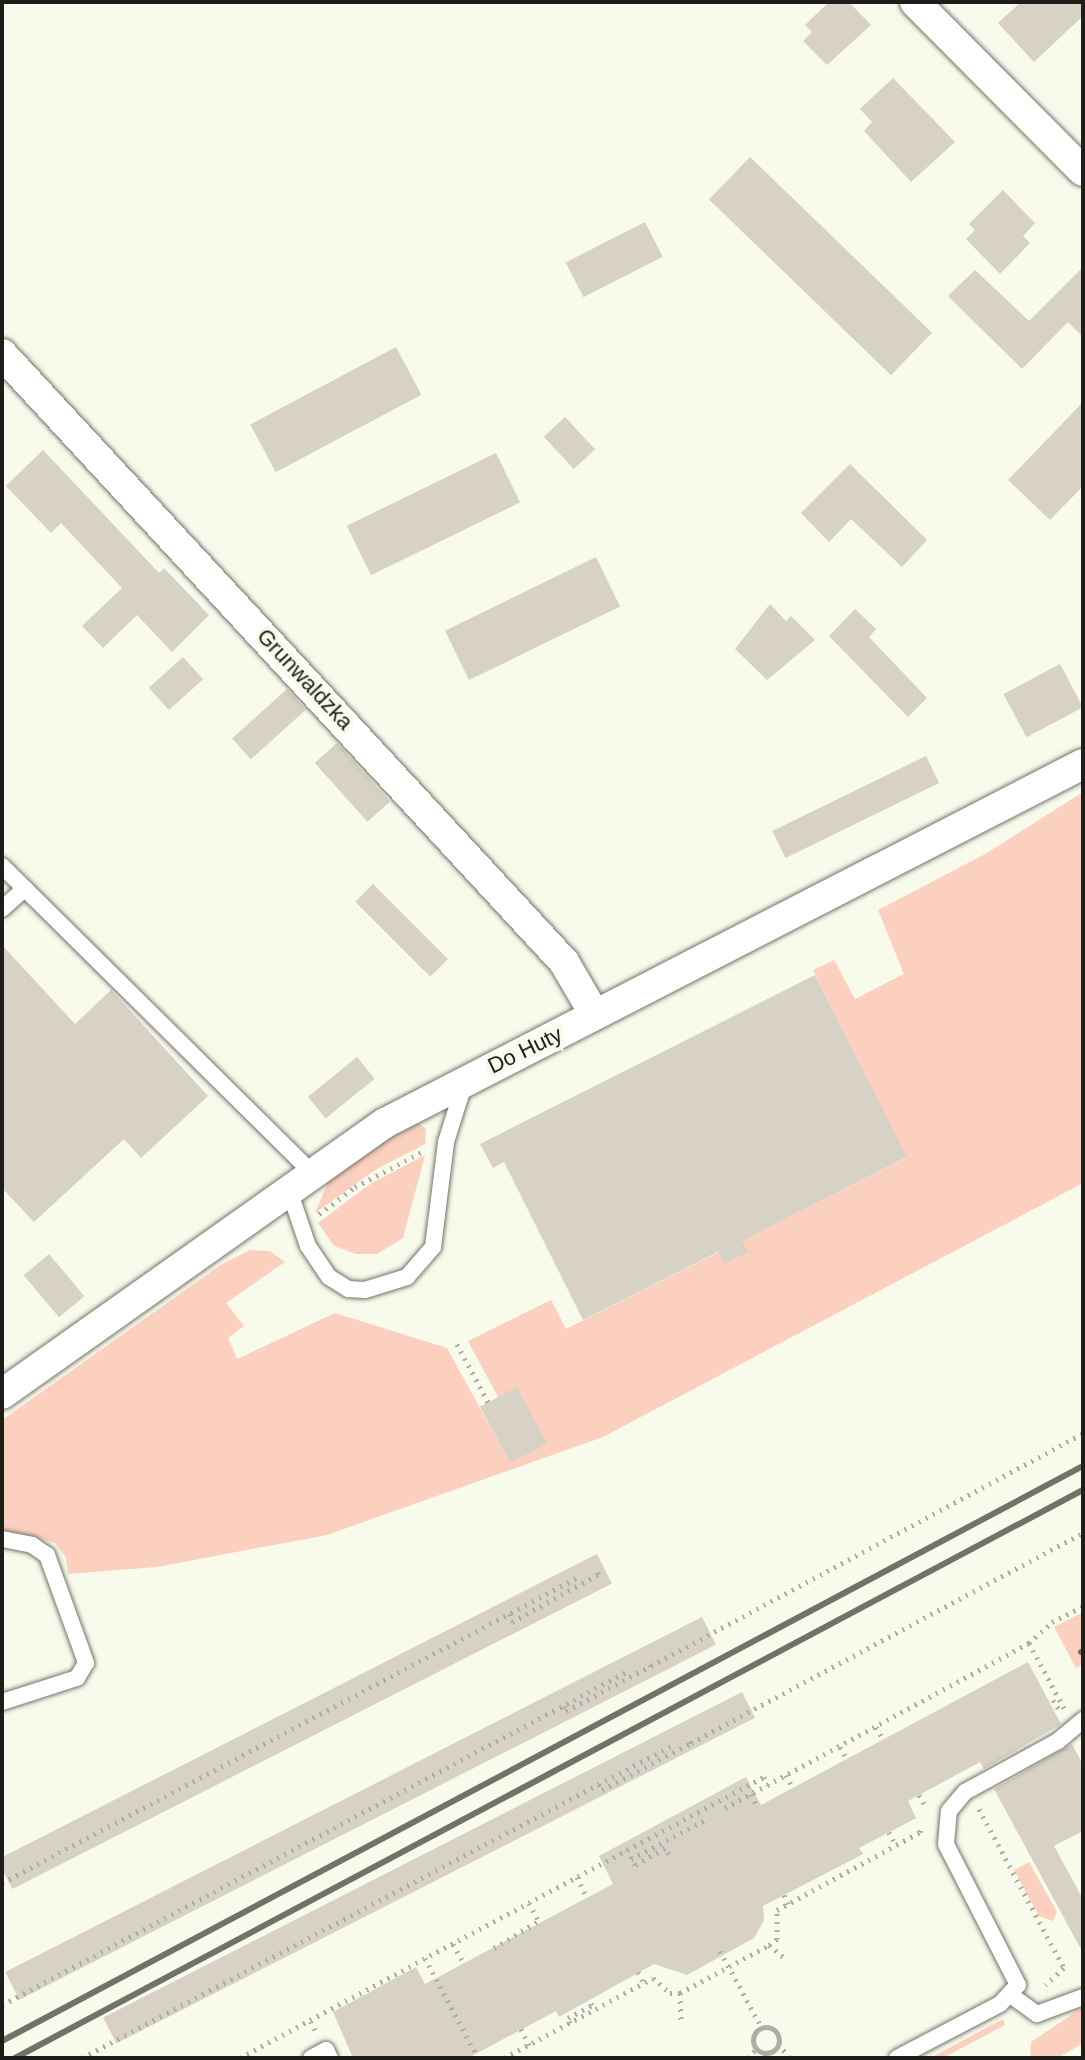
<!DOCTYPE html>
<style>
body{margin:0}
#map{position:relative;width:1085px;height:2060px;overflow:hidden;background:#f8faec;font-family:Helvetica,sans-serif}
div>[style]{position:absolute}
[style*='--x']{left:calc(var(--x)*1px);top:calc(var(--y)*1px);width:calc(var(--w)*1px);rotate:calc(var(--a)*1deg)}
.green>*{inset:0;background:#fbd0bf}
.building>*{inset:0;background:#d8d1c5;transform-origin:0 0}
.path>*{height:5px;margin-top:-2.5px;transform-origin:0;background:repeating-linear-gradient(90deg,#acada3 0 2px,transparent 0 8px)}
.path>.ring{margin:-2.5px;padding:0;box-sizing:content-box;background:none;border:5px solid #acada3;border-radius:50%}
.roads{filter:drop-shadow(0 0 2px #737468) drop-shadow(0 0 2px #737468)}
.lane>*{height:16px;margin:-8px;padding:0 8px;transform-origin:8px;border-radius:8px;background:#fff}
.street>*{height:30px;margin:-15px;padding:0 15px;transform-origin:15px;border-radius:15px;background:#fff}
.rail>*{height:6px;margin:-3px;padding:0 3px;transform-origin:3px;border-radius:3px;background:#71726a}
span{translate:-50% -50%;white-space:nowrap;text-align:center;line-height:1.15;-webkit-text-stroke:8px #f8faec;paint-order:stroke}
.street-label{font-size:22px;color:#1d1d19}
.frame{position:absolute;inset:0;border:4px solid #1d1d19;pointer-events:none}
</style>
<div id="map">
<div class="green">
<div style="clip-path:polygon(1083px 792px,1083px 1183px,603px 1437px,327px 1535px,157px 1567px,68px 1574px,66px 1558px,55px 1543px,2px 1529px,2px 1420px,222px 1264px,250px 1250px,270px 1251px,285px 1262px,226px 1303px,244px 1326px,228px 1338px,237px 1359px,335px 1313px,447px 1348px,510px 1463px,498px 1397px,468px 1341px,551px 1300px,566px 1329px,906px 1158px,813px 970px,834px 960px,855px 999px,904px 974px,878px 910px,987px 853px)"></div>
<div style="clip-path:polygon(417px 1122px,426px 1129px,425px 1144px,375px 1170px,315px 1213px,332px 1173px)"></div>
<div style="clip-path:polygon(425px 1155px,403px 1238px,377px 1254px,356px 1254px,334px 1246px,318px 1223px,370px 1184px)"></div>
<div style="clip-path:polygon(1083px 1612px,1083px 1664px,1076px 1668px,1054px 1627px)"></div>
<div style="clip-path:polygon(1029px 1862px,1057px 1912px,1053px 1921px,1039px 1916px,1014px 1870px)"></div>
<div style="clip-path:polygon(1083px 2007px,1083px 2043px,1058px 2058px,1030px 2058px,1031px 2042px)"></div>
<div style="clip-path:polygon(1003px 2019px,1005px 2025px,943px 2058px,930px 2058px)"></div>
</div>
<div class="building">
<div style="clip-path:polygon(829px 2px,849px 2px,871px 25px,827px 65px,803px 41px,812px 32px,805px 25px)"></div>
<div style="clip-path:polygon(1021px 2px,1083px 2px,1083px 16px,1034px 62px,998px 23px)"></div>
<div style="clip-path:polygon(893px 78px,955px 142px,911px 182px,864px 131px,872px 122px,860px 109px)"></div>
<div style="left:750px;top:157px;width:253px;height:59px;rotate:44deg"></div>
<div style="clip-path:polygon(1003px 190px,1035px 223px,1023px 236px,1030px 243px,1000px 274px,966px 239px,975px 230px,969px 224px)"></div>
<div style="left:645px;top:222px;width:39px;height:89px;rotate:63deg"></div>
<div style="clip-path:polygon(1083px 267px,1083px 337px,1068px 322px,1022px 369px,948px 296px,975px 270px,1029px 321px)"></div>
<div style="left:396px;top:347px;width:54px;height:165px;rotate:62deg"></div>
<div style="clip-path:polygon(1083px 402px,1083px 486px,1050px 520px,1008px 480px)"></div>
<div style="left:565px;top:417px;width:44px;height:29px;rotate:47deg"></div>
<div style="clip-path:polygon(43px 450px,159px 573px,164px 568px,209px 615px,172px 652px,137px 615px,103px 648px,82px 626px,122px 588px,61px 523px,51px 533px,6px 486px)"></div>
<div style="left:496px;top:453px;width:55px;height:166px;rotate:64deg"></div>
<div style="clip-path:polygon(850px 464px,927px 540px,902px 567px,851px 519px,829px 542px,801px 513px)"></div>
<div style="left:596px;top:557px;width:55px;height:168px;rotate:64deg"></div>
<div style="clip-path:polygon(770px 604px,786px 621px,791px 616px,815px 640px,767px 680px,735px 649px)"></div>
<div style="clip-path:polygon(855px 609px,876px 629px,869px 637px,927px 698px,908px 717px,829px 636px)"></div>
<div style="left:183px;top:657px;width:30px;height:46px;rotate:48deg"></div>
<div style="left:1060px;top:664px;width:49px;height:64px;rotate:62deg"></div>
<div style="left:287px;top:689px;width:28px;height:74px;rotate:48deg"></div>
<div style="left:337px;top:743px;width:79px;height:30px;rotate:48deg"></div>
<div style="left:926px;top:756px;width:30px;height:171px;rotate:64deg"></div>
<div style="left:373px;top:884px;width:106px;height:25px;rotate:45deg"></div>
<div style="clip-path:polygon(2px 945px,75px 1024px,111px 990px,208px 1096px,141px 1158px,124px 1139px,34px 1222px,2px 1188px)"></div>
<div style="clip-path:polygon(815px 975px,907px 1157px,742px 1241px,748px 1252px,724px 1264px,718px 1252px,583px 1320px,504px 1162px,493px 1168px,480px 1144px)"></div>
<div style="left:357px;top:1057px;width:28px;height:63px;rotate:51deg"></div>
<div style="left:49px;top:1254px;width:55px;height:33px;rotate:50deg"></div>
<div style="left:517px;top:1387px;width:64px;height:42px;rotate:62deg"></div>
<div style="left:597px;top:1554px;width:33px;height:673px;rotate:63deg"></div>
<div style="left:702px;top:1617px;width:31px;height:782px;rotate:63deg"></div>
<div style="clip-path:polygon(1028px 1662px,1061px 1724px,984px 1769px,980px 1762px,908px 1801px,916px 1818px,859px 1848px,863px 1854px,763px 1906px,764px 1920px,754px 1938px,687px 1975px,654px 1964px,559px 2017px,556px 2011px,468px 2058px,353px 2058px,333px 2012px,416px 1967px,425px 1984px,613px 1884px,599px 1856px,746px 1777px,761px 1805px)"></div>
<div style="left:742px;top:1692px;width:29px;height:717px;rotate:63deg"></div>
<div style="clip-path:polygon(1072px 1744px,1083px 1765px,1083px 1831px,1054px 1846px,1083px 1899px,1083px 1953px,994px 1789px)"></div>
</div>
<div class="path">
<div style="--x:319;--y:1214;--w:45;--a:-36.9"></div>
<div style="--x:355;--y:1187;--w:78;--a:-27.6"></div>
<div style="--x:457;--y:1344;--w:66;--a:61.9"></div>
<div style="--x:509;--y:1614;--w:9;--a:69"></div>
<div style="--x:512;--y:1622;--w:99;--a:-28.9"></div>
<div style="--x:599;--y:1574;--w:8;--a:-120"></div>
<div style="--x:1029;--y:1643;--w:31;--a:-42"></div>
<div style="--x:1052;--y:1622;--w:35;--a:-27"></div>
<div style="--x:651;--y:1666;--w:491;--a:-28.3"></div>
<div style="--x:1053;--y:1700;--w:13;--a:58"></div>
<div style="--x:564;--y:1706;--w:5;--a:68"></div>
<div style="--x:566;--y:1711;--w:96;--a:-27.9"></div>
<div style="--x:651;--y:1666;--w:7;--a:-117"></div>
<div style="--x:876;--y:1727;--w:14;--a:60"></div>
<div style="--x:691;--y:1743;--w:445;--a:-28.2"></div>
<div style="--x:840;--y:1747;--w:14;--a:60"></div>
<div style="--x:786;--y:1775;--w:15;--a:62"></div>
<div style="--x:599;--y:1784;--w:7;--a:63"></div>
<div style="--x:602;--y:1790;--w:101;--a:-27.8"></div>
<div style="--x:691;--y:1743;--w:8;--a:-113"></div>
<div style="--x:751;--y:1794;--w:14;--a:65"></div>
<div style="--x:919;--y:1795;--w:14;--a:60"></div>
<div style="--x:725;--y:1808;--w:346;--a:-28.5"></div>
<div style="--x:1029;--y:1643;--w:74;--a:61.7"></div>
<div style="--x:979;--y:1809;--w:180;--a:61.9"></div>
<div style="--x:1064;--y:1968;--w:25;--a:138"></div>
<div style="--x:889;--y:1832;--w:16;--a:63"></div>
<div style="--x:669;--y:1854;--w:7;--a:-124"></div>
<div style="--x:665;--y:1848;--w:34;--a:150"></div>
<div style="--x:635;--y:1865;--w:17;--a:-118"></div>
<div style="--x:627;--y:1850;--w:155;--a:-28.1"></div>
<div style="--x:764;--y:1777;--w:9;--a:63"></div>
<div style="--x:631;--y:1859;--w:88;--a:-27.7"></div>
<div style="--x:577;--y:1877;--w:23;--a:65"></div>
<div style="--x:2;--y:1883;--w:654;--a:-27.97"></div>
<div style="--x:784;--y:1895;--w:10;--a:66"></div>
<div style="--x:529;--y:1903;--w:21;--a:62"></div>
<div style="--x:453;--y:1944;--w:23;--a:61"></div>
<div style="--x:769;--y:1945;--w:23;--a:40"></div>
<div style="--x:494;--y:1948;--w:52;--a:-31.5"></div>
<div style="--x:720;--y:1951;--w:88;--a:61.4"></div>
<div style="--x:425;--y:1958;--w:113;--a:62.1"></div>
<div style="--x:638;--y:1972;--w:13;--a:63"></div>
<div style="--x:680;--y:1993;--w:27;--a:88"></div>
<div style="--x:2;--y:2005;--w:712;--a:-28.08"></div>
<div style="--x:570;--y:2023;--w:5;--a:-112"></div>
<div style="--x:568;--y:2018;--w:27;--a:-28"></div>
<div style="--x:592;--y:2005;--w:4;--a:-117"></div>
<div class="ring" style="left:753px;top:2027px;width:21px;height:21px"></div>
<div style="--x:521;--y:2029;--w:18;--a:63"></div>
<div style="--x:315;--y:2030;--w:11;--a:-117"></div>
<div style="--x:310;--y:2020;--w:360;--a:-28.2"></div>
<div style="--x:778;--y:2044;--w:18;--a:49"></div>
<div style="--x:82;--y:2058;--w:667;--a:-27.91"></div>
<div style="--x:240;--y:2058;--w:80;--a:-28.5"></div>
<div style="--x:504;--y:2058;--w:169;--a:-28.2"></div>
<div style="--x:653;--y:1978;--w:23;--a:41"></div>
<div style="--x:670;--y:1993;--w:10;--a:0"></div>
<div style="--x:680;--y:1993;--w:101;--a:-28.3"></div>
<div style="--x:769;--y:1945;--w:10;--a:-37"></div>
<div style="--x:777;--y:1939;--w:29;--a:-90"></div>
<div style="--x:777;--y:1910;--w:163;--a:-28.6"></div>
<div style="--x:920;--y:1832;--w:5;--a:-68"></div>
<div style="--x:748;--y:2058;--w:12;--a:-48"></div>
</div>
<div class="roads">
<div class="lane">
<div style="--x:2;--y:866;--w:436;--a:44.7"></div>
<div style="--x:2;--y:909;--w:31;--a:-42"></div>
<div style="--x:289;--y:1190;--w:59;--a:71.3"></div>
<div style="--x:308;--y:1246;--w:37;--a:56"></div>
<div style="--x:329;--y:1277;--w:22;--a:32"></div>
<div style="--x:348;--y:1289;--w:17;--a:3"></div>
<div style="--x:365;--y:1290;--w:44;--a:-17.2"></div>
<div style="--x:407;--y:1277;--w:40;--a:-49"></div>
<div style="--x:433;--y:1247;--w:106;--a:-82.9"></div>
<div style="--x:446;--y:1142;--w:60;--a:-72.5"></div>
<div style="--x:2;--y:1539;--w:31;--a:11"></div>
<div style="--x:32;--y:1545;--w:18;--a:34"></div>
<div style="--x:47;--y:1555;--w:115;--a:70.1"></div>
<div style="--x:86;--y:1663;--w:17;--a:121"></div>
<div style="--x:77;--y:1678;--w:79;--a:162.3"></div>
<div style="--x:1012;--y:1996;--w:31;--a:36"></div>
<div style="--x:1037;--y:2014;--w:49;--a:-20.3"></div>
<div style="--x:311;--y:2058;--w:17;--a:-28"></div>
<div style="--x:326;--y:2050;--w:9;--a:63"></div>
<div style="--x:897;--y:2058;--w:116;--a:-27.7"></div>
<div style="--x:1000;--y:2004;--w:26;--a:-47"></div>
<div style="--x:1018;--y:1985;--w:158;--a:-117.1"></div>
<div style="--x:946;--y:1844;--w:33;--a:-85"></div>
<div style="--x:949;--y:1811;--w:25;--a:-50"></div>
<div style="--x:965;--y:1792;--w:106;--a:-28.7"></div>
<div style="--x:1058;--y:1741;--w:33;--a:-40"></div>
</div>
<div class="street">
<div style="--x:915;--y:2;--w:238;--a:45.2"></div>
<div style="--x:2;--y:354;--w:828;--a:47.25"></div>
<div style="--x:564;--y:962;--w:61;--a:59.7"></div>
<div style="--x:2;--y:1394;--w:469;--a:-35.3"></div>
<div style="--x:385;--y:1123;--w:785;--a:-27.22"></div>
</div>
</div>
<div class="rail">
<div style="--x:1081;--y:1652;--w:2;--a:-27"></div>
<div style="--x:2;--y:2041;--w:1224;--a:-28.01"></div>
<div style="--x:15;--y:2058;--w:1210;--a:-28.01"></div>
</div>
<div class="street-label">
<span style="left:305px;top:679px;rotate:47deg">Grunwaldzka</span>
<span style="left:525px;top:1050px;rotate:-26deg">Do Huty</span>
</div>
<div class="frame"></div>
</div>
